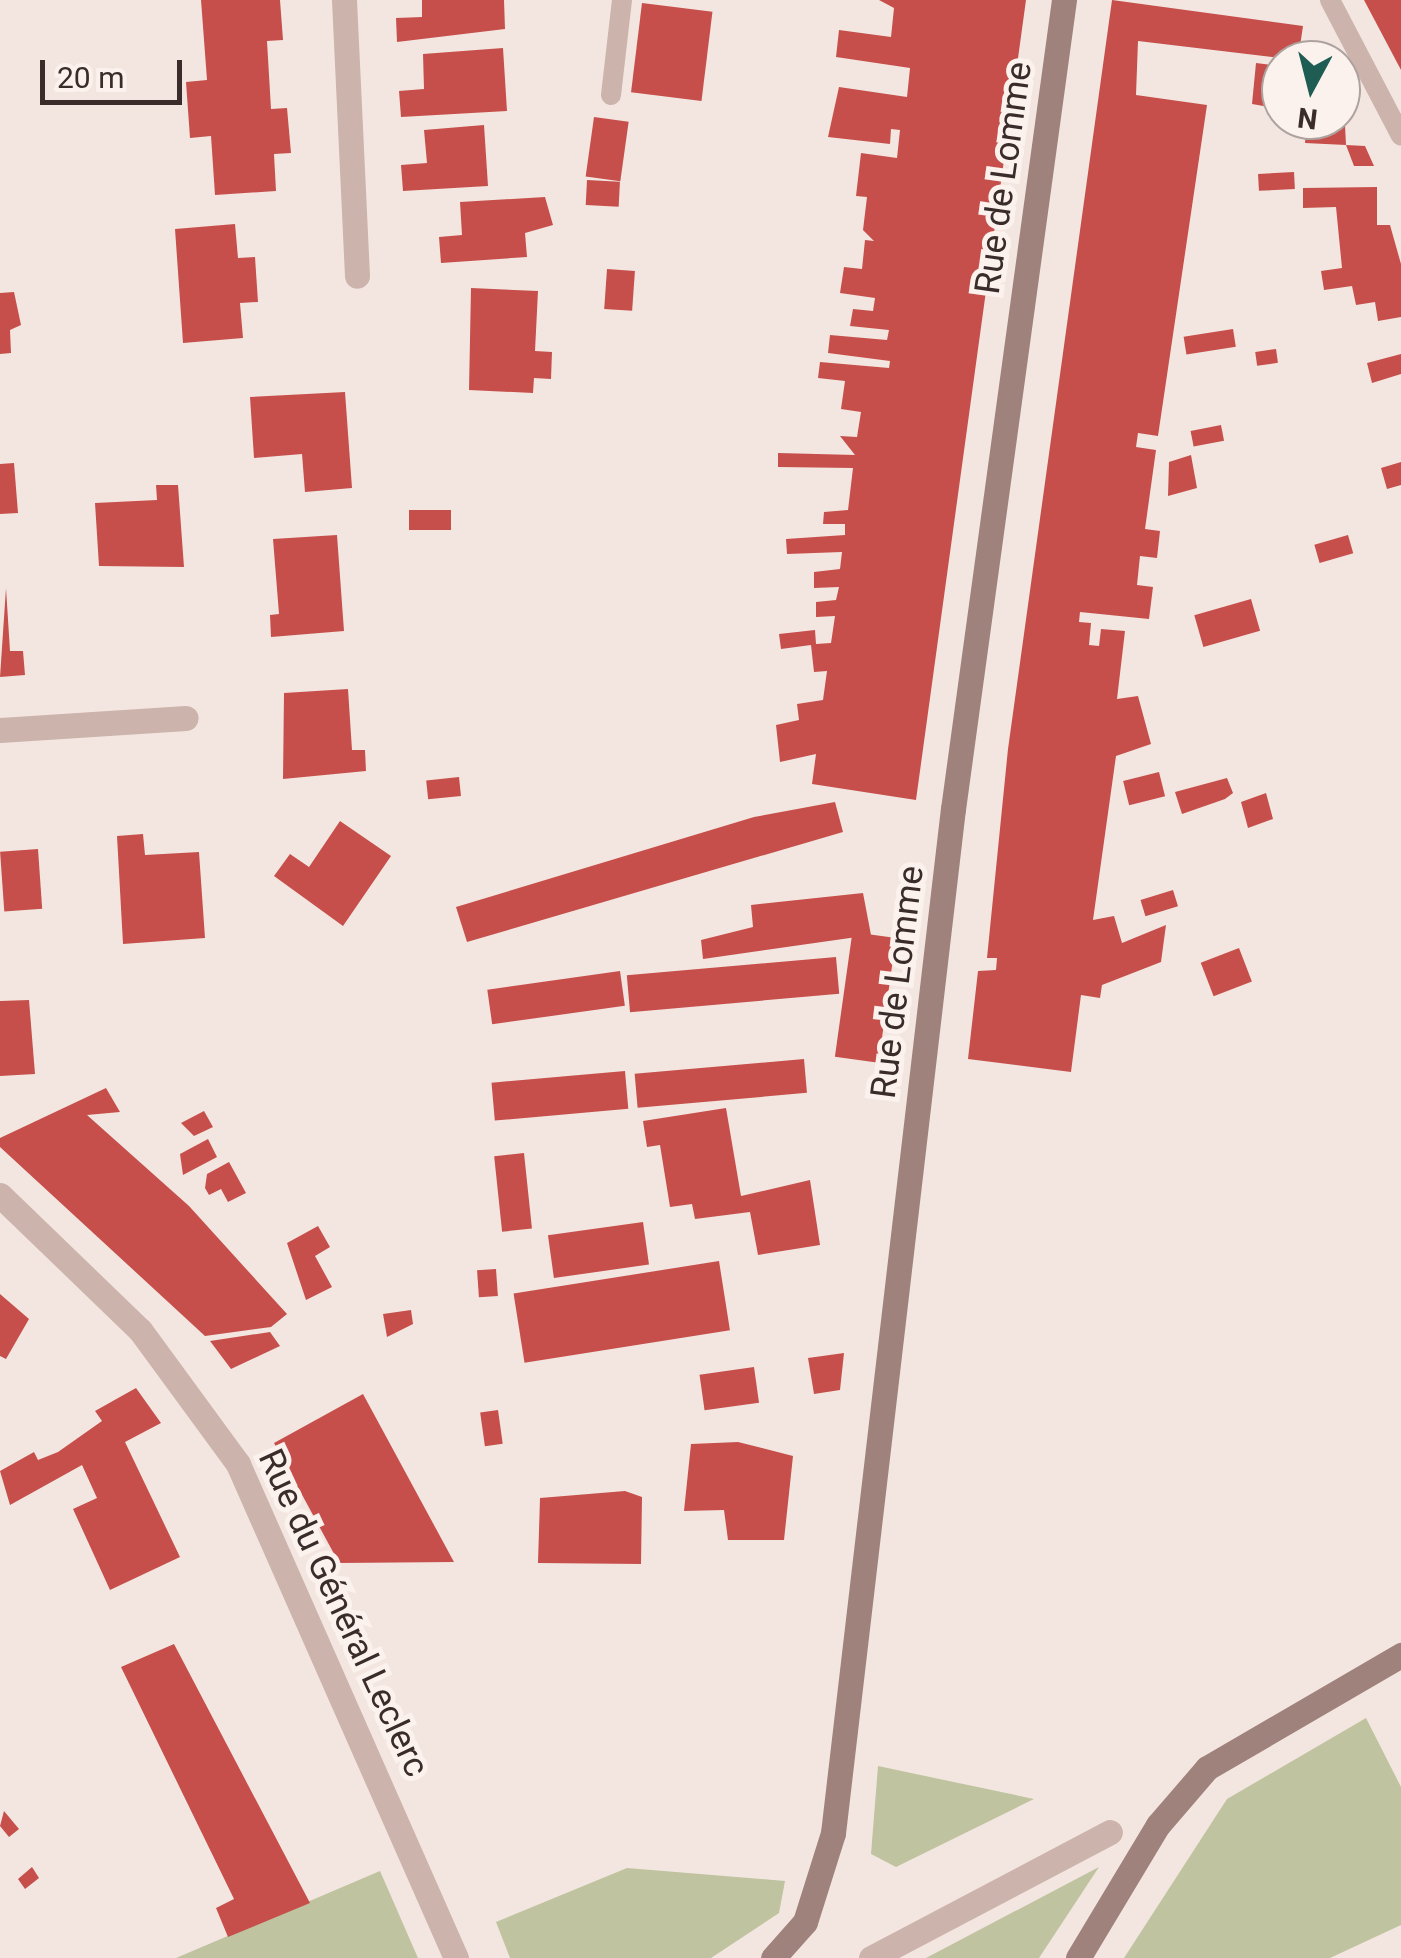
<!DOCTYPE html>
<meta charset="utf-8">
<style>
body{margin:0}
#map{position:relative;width:1401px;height:1958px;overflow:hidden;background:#f3e6e0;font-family:Roboto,sans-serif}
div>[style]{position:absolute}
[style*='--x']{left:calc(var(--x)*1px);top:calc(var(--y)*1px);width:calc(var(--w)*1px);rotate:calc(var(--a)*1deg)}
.green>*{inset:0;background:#bfc39f}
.building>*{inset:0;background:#c74f4b;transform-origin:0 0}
.service>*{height:20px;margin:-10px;padding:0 10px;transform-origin:10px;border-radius:10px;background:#ccb3ab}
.minor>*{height:25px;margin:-12.5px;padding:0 12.5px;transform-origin:12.5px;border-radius:12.5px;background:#ccb3ab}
.secondary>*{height:25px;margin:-12.5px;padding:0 12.5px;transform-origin:12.5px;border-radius:12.5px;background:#a0827c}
span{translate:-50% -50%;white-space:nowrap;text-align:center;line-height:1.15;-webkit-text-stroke:10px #fbf1ed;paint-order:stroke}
.street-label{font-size:35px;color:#3a2c2a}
.north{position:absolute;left:1261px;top:40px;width:100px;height:100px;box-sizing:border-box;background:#fbf1ed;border:2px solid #aea29f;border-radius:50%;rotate:187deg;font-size:28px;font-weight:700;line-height:40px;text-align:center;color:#3a2c2a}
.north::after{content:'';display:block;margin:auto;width:35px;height:45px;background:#1f5c53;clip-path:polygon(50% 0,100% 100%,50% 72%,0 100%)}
.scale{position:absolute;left:40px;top:60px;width:142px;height:45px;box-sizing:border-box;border:5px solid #3a2c2a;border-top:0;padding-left:12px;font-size:30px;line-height:35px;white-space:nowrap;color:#3a2c2a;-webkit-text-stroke:8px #fbf1ed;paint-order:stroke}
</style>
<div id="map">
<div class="green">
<div style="clip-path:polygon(1366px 1718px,1401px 1787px,1401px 1925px,1330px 1958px,1124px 1958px,1227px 1799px)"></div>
<div style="clip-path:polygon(878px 1766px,1034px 1799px,896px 1867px,871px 1854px)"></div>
<div style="clip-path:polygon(1099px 1867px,1039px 1958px,926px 1958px)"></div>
<div style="clip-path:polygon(627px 1868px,785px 1881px,779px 1913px,711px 1958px,510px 1958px,496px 1922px)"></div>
<div style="clip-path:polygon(380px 1871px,418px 1958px,176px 1958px)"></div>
</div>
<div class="building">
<div style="clip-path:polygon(201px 0,280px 0,283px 40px,267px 41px,271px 109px,287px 108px,291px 153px,274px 154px,276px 191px,215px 195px,211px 136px,190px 138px,186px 82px,207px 80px)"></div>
<div style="clip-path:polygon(422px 0,504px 0,505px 29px,397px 42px,396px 18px,422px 17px)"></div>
<div style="clip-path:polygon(879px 0,1026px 0,916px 800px,812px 784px,816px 754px,780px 762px,776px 725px,799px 720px,797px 704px,823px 700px,827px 671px,814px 672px,811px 645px,781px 649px,779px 634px,815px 630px,816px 644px,831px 643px,835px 616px,816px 617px,816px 602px,836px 600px,839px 587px,814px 588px,814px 572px,840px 569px,842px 552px,787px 554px,786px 539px,845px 535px,845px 524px,823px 524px,824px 512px,848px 510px,853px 468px,778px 467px,778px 453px,855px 455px,840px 436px,857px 437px,861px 412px,841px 409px,845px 381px,818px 378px,820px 362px,889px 368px,890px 361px,828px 353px,830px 335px,887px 340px,889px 330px,850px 326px,853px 309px,873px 311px,875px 298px,840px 293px,844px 267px,862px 269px,865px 240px,874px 241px,863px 230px,867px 197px,856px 196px,861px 153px,897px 158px,900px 130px,891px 129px,890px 144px,828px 137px,839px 87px,907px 97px,910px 68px,836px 57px,839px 30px,891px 37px,894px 8px)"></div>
<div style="clip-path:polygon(1112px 0,1303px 26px,1298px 60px,1138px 41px,1136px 95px,1207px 105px,1158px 436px,1138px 433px,1136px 447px,1156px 450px,1145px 529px,1160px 531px,1157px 558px,1140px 556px,1137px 585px,1153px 587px,1149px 619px,1080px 612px,1079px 622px,1091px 623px,1089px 645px,1099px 646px,1101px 629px,1125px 631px,1117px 699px,1138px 696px,1151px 744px,1116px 756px,1093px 920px,1114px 916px,1122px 943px,1166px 925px,1161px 962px,1102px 985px,1100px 998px,1081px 995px,1071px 1072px,968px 1059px,978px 971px,996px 970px,997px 958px,987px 958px,1008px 749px)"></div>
<div style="clip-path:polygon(1364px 0,1401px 0,1401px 70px)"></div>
<div style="left:642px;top:3px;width:71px;height:90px;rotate:7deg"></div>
<div style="clip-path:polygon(503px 48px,507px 111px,401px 117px,399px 91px,424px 89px,423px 54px)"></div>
<div style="clip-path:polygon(1256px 63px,1281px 66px,1281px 109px,1252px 104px)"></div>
<div style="left:594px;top:117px;width:35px;height:60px;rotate:8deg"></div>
<div style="clip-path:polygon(1307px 120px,1345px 125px,1346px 145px,1305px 143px)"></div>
<div style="clip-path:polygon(484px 125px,488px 186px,403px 191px,401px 165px,427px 163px,424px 130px)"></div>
<div style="clip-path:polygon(1346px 145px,1365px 146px,1374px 166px,1354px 166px)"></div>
<div style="left:1294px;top:172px;width:17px;height:36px;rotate:87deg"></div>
<div style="left:587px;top:180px;width:33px;height:25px;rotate:3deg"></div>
<div style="clip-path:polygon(1377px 187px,1377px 225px,1390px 225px,1401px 264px,1401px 317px,1378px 321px,1375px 302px,1356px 305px,1352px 286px,1324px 290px,1321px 271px,1342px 268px,1336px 207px,1303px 208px,1303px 188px)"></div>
<div style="clip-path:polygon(545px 197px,553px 225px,525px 233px,527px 257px,441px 263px,439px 237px,462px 235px,460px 202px)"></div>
<div style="clip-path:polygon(235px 224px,238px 258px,255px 257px,258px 302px,240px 303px,243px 338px,183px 343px,175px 229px)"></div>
<div style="left:607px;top:269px;width:28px;height:40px;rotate:4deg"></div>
<div style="clip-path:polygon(471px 288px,538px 291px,535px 351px,552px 352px,551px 379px,534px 378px,533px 393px,469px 390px)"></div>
<div style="clip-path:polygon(14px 292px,21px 325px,10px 330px,11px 353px,0 354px,0 293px)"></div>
<div style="left:1233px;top:329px;width:18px;height:50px;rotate:81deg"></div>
<div style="left:1276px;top:349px;width:14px;height:21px;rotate:82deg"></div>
<div style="clip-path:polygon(1401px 354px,1401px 374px,1372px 383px,1367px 363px)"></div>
<div style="clip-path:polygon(345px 392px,352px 488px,305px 492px,302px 454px,254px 458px,250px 397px)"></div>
<div style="left:1221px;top:425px;width:16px;height:31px;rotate:79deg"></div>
<div style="clip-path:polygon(1191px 455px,1197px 488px,1168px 496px,1169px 462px)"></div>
<div style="clip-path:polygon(1401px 462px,1401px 485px,1387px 489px,1381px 468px)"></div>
<div style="clip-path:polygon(14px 463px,18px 513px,0 514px,0 464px)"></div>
<div style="clip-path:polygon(156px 485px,178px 485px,184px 567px,99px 566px,95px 503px,157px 500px)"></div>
<div style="left:451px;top:510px;width:20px;height:42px;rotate:90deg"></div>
<div style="clip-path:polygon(337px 535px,344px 631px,271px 637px,270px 615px,279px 614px,273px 539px)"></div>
<div style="left:1348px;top:535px;width:19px;height:35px;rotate:74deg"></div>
<div style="clip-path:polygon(6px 588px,10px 651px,23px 651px,25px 675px,0 677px)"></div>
<div style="left:1251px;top:599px;width:33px;height:59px;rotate:74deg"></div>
<div style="clip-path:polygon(348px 689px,352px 750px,365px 750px,366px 771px,283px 779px,284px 693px)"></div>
<div style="left:1159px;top:772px;width:25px;height:37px;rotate:76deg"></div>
<div style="left:459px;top:777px;width:19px;height:33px;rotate:84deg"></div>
<div style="clip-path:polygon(1227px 778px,1233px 793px,1225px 799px,1182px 814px,1175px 792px)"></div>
<div style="clip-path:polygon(1266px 793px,1273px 819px,1248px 828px,1241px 802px)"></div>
<div style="clip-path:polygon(835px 802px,843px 832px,467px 942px,456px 907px,754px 817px)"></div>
<div style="clip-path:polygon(340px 821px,391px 856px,343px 926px,274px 876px,290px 854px,309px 867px)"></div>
<div style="clip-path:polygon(143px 834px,145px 855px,199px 852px,205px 938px,123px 944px,117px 836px)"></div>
<div style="left:38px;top:849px;width:60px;height:38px;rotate:86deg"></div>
<div style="left:1173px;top:890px;width:17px;height:34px;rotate:73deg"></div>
<div style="clip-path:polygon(863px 893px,871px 935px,703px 959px,701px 940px,753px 927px,751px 905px)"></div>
<div style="left:896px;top:938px;width:126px;height:44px;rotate:98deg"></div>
<div style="left:1239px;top:948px;width:36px;height:41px;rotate:69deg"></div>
<div style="left:836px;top:957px;width:37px;height:210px;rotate:85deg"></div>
<div style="left:620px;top:971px;width:35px;height:134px;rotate:82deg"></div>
<div style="clip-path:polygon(29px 1000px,35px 1074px,0 1076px,0 1001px)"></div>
<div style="left:804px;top:1059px;width:34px;height:170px;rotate:85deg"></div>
<div style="left:625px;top:1071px;width:38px;height:134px;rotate:85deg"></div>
<div style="clip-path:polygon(106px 1088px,120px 1112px,87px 1115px,189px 1206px,287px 1314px,271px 1327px,205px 1336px,0 1147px,0 1138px)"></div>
<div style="clip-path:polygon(726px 1108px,741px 1196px,810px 1180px,820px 1245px,758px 1255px,750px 1212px,695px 1219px,692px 1204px,670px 1207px,660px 1145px,647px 1147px,643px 1121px)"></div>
<div style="clip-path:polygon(204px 1111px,213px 1127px,194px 1136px,181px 1123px)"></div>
<div style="clip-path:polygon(208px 1139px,217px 1157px,183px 1175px,180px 1154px)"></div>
<div style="left:524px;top:1153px;width:76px;height:30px;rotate:84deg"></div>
<div style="clip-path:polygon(229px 1162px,246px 1193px,228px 1202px,221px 1189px,209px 1195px,205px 1188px,207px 1174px)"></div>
<div style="left:643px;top:1222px;width:43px;height:96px;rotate:82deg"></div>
<div style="clip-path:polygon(318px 1226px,330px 1247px,315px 1256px,332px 1287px,306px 1300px,287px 1243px)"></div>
<div style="left:719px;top:1261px;width:70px;height:208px;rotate:81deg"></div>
<div style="left:496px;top:1269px;width:27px;height:19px;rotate:86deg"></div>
<div style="clip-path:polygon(0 1294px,29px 1319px,6px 1359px,0 1356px)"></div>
<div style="clip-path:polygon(411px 1310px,413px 1324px,387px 1337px,383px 1314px)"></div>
<div style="clip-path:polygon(270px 1332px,280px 1346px,231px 1369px,210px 1341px)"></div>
<div style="clip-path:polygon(844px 1353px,840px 1390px,814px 1394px,808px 1358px)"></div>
<div style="left:754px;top:1367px;width:36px;height:55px;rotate:82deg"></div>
<div style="clip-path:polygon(136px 1388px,161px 1423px,125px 1442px,180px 1557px,110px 1590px,73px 1509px,97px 1498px,82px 1465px,10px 1505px,0 1471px,34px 1452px,38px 1460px,58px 1452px,102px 1421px,95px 1411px)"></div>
<div style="clip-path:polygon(363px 1394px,454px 1562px,339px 1563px,274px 1443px)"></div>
<div style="left:498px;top:1410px;width:34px;height:18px;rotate:82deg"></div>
<div style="clip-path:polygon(738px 1442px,793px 1456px,784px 1540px,728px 1540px,724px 1510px,684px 1511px,691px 1444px)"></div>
<div style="clip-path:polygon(625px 1491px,642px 1497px,641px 1564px,538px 1563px,540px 1498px)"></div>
<div style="clip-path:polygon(174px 1644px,310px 1903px,228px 1937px,216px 1908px,234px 1899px,121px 1667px)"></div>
<div style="clip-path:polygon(4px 1811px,19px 1829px,9px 1837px,0 1826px)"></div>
<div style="clip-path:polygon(32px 1867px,39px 1878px,25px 1889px,18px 1879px)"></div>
</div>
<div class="service">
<div style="--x:1330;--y:0;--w:153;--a:62.4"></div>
<div style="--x:611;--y:95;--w:96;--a:-83.4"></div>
</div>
<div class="minor">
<div style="--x:344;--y:0;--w:276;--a:87.3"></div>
<div style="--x:0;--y:730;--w:186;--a:-3.7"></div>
<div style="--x:0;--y:1195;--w:194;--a:44"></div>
<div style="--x:140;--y:1330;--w:166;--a:53.8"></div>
<div style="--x:238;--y:1464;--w:540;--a:66.19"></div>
<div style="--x:871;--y:1958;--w:270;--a:-27.8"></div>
</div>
<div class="secondary">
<div style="--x:773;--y:1958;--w:48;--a:-48.4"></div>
<div style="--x:805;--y:1922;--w:93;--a:-72.5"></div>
<div style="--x:833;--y:1833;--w:1031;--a:-83.32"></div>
<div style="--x:953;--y:809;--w:817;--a:-82.19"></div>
<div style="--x:1078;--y:1958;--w:155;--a:-59"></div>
<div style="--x:1158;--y:1825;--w:75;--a:-49.3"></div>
<div style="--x:1207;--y:1768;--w:225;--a:-30.2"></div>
</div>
<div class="street-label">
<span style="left:1004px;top:178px;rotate:-82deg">Rue de Lomme</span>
<span style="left:898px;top:982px;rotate:-83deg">Rue de Lomme</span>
<span style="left:343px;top:1613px;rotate:65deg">Rue du Général Leclerc</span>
</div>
<div class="north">N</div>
<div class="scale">20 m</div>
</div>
